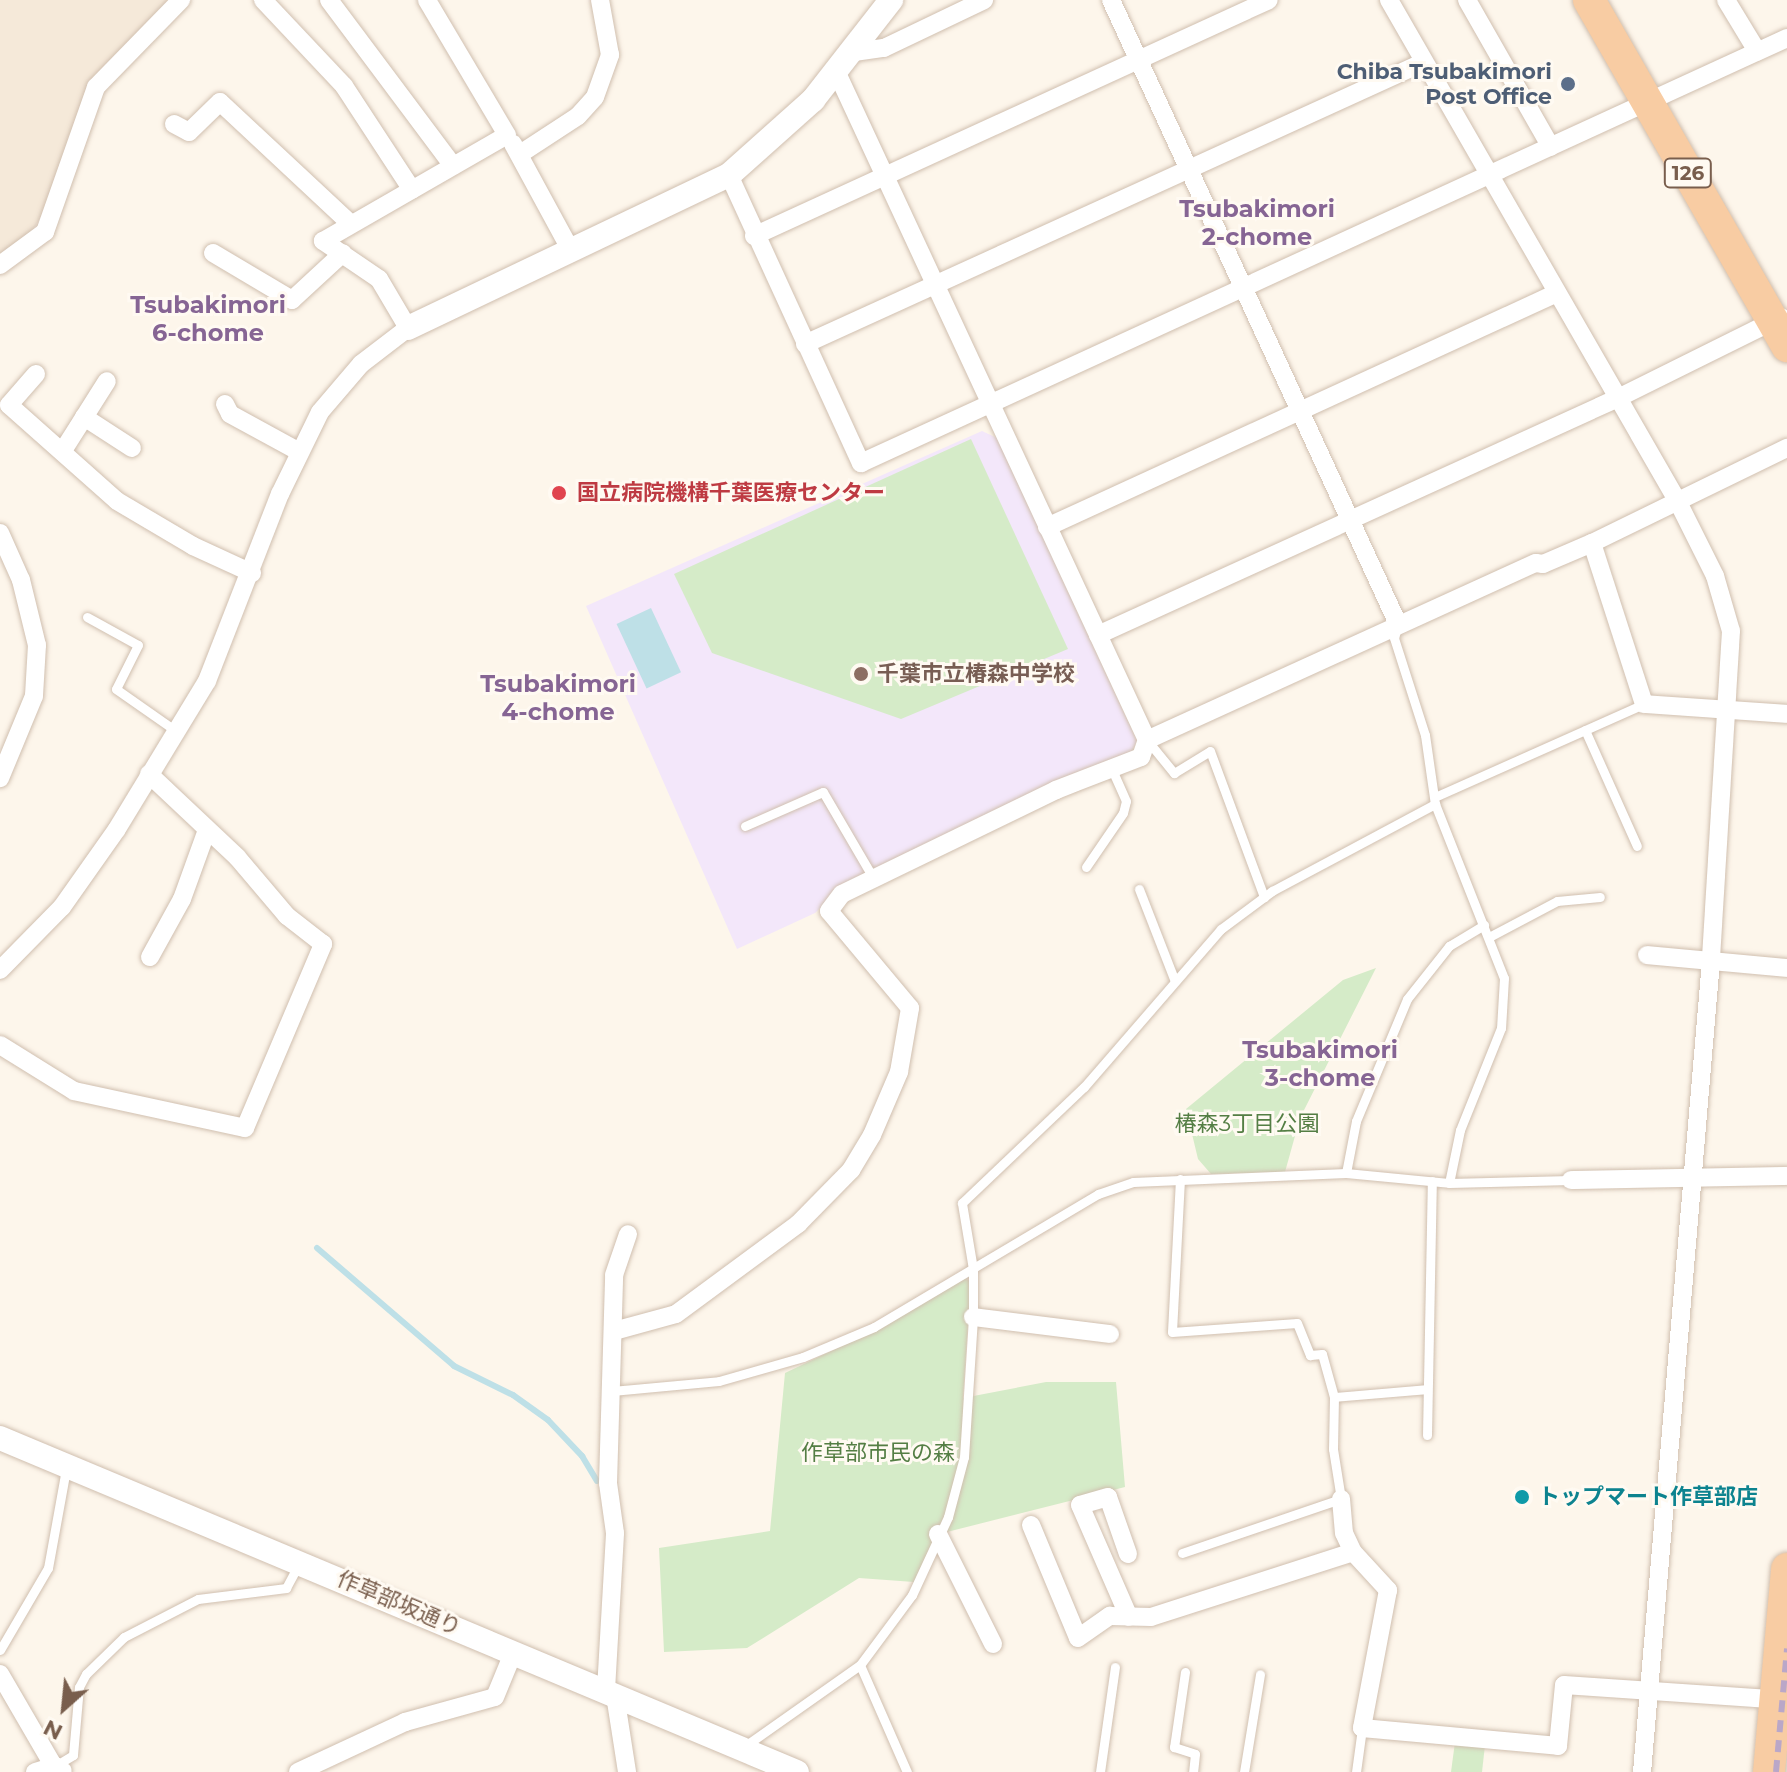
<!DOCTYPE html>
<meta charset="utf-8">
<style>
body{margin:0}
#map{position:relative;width:1787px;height:1772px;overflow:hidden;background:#fdf6eb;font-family:Montserrat,"Noto Sans JP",sans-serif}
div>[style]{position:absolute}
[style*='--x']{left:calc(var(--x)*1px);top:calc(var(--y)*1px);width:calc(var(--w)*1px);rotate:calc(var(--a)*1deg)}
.residential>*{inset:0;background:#f5e9d9}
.education>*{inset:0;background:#f3e7fa}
.green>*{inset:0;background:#d5ebc8}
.water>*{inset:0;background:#bee0e7;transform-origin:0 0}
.stream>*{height:6px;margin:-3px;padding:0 3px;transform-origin:3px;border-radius:3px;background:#bee0e7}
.roads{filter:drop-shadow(0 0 2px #d0bfaf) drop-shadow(0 0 2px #d0bfaf)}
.service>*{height:9px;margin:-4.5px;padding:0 4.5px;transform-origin:4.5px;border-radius:4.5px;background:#fff}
.minor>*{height:18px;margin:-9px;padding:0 9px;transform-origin:9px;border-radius:9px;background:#fff}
.tertiary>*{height:24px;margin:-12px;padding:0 12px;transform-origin:12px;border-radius:12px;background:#fff}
.trunk>*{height:32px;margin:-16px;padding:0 16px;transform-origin:16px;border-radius:16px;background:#f8cca3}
.rail>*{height:6px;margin-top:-3px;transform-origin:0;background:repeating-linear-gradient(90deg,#baa7c8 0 12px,transparent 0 20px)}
.dots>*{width:22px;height:22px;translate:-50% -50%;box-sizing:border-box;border:4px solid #fffaf2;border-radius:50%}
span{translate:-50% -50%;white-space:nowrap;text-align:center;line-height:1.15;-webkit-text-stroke:6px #fffaf2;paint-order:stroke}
.shield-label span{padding:2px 6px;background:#fffaf2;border:2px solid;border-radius:6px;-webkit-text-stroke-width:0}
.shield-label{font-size:20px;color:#795e4d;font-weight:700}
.service-label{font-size:22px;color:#4e5e75;font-weight:700}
.right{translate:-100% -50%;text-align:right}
.health-label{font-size:22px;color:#be3a42;font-weight:700}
.left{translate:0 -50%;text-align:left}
.education-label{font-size:22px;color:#785e54;font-weight:700}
.park-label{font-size:22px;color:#547e44}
.culture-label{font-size:22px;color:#0d838f;font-weight:700}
.street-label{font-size:22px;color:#795e4d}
.neighbourhood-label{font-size:24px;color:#866594;font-weight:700}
.north{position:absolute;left:24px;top:1668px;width:80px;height:80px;-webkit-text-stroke:6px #fffaf2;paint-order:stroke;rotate:207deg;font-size:22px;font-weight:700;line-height:32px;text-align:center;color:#795e4d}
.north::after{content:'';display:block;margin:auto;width:28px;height:36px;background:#795e4d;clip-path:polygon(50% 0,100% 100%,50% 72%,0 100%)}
</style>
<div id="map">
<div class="residential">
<div style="clip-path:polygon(0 0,171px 0,88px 82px,49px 203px,28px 238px,0 257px)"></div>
</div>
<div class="education">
<div style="clip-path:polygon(982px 431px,997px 438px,1137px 741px,1132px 751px,843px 886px,815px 913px,737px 949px,586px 606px)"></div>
</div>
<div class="green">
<div style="clip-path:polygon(971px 439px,1068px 649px,901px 719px,712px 653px,674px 574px)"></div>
<div style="clip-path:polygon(1376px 968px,1300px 1118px,1285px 1172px,1211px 1174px,1198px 1159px,1186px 1109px,1343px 980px)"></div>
<div style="clip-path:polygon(963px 1278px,971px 1281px,963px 1398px,1046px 1382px,1116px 1382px,1125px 1487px,939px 1534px,914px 1582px,859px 1578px,747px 1648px,664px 1652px,659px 1548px,770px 1531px,785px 1373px,871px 1332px)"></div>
<div style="clip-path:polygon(1455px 1742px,1485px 1745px,1482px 1772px,1451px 1772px)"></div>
</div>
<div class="water">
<div style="left:651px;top:608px;width:71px;height:38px;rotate:65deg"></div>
</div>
<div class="stream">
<div style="--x:317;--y:1248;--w:181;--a:40.7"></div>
<div style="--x:454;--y:1366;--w:66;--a:26.2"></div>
<div style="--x:513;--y:1395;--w:43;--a:35.5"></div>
<div style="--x:548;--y:1420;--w:50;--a:46.6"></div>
<div style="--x:582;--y:1456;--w:29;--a:59"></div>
</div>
<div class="roads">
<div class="service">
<div style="--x:87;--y:617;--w:58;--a:28.8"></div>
<div style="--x:138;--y:645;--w:49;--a:116.6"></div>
<div style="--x:116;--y:689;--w:73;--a:35"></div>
<div style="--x:1397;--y:627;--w:11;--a:105"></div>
<div style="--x:1394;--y:638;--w:102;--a:72.3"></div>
<div style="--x:1425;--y:735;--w:70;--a:81.8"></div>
<div style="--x:1435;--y:804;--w:187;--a:68.4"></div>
<div style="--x:1504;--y:978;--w:50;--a:93.4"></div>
<div style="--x:1501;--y:1028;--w:110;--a:111.9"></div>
<div style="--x:1460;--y:1130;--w:54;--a:101.7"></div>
<div style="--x:1585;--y:730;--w:127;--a:65.9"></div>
<div style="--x:1147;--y:740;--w:43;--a:50.7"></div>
<div style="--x:1174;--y:773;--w:42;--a:-31.4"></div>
<div style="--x:1210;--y:751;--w:156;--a:69.7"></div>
<div style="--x:1437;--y:796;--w:227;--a:-24"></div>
<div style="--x:745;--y:826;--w:85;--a:-23.6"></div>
<div style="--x:823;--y:792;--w:97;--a:59.7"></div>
<div style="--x:1086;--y:867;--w:65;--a:-55.6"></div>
<div style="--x:1123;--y:813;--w:12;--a:-76"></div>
<div style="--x:1126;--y:801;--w:36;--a:-114"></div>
<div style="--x:1139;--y:889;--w:97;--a:68.7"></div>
<div style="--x:1489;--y:937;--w:77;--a:-27.9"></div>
<div style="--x:1557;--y:901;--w:43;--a:-5.3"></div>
<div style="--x:1346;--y:1173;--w:53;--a:-79.1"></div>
<div style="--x:1356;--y:1121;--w:132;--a:-67.3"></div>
<div style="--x:1407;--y:999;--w:68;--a:-51.6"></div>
<div style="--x:1449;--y:946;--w:41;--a:-31"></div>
<div style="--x:1180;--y:1179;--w:153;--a:93"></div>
<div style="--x:1172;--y:1332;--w:125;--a:-4.1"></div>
<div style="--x:1297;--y:1323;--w:35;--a:68"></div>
<div style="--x:1310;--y:1355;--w:12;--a:-5"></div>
<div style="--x:1322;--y:1354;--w:45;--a:74.4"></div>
<div style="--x:612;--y:1391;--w:107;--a:-5.3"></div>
<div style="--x:719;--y:1381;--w:87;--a:-15.9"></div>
<div style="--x:803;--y:1357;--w:77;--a:-22.9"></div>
<div style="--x:874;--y:1327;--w:261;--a:-30.7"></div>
<div style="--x:1098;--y:1194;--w:37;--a:-19"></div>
<div style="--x:1133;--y:1182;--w:213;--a:-2.4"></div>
<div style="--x:1346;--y:1173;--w:103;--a:5.5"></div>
<div style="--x:1449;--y:1183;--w:122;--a:-1.4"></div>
<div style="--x:1427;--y:1435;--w:254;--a:-88.9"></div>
<div style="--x:1182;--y:1553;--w:168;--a:-18.8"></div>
<div style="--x:1341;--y:1499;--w:51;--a:-99.1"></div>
<div style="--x:1333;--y:1449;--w:52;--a:-88.9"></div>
<div style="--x:1334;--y:1397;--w:93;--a:-4.9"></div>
<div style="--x:0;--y:1650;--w:95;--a:-59.7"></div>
<div style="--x:48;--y:1568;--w:101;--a:-79.7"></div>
<div style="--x:860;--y:1665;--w:117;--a:66.3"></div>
<div style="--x:1185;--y:1672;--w:76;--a:98.3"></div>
<div style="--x:1174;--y:1747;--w:22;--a:18"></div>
<div style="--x:1195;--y:1754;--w:18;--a:96"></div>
<div style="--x:745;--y:1746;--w:141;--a:-35.2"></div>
<div style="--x:860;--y:1665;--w:87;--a:-53.4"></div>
<div style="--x:912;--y:1595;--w:86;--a:-65.2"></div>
<div style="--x:948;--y:1517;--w:62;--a:-75.1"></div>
<div style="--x:964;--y:1457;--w:140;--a:-86.3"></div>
<div style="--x:973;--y:1317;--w:48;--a:-90"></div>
<div style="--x:973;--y:1269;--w:67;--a:-99.5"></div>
<div style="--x:962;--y:1203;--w:168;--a:-43.6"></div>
<div style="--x:1084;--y:1087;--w:209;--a:-49.1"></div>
<div style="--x:1221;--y:929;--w:64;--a:-36.7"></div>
<div style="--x:1272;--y:891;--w:185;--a:-28.1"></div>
<div style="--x:55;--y:1766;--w:21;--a:-31"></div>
<div style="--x:73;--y:1755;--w:68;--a:-85"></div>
<div style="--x:79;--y:1687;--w:15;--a:-62"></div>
<div style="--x:86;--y:1674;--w:53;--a:-44.2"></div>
<div style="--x:124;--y:1637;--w:83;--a:-27.2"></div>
<div style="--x:198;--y:1599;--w:89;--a:-7.1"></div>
<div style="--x:286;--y:1588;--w:26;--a:-62"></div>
<div style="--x:1100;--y:1772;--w:106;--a:-81.9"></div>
<div style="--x:1244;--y:1772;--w:99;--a:-80.7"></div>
<div style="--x:1356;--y:1772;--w:44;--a:-82.2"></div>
</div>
<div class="minor">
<div style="--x:263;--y:0;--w:118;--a:46.7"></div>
<div style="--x:344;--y:86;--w:124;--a:56.8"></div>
<div style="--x:329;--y:0;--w:207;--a:53.2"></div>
<div style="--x:1111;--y:0;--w:687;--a:65.3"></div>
<div style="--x:1389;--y:0;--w:579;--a:60.07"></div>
<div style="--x:1678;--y:502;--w:83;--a:63.4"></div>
<div style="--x:1715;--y:576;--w:57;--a:73.8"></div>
<div style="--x:1731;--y:631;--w:331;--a:93.5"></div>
<div style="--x:1711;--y:961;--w:814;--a:94.86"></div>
<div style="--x:1467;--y:0;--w:169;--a:60.3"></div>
<div style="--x:1726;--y:0;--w:60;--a:58.7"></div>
<div style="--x:854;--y:52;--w:30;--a:-8"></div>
<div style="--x:884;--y:48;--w:111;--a:-25.6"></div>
<div style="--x:174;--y:124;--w:17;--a:28"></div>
<div style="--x:189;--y:132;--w:43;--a:-44.1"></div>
<div style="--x:220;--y:102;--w:179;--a:43"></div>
<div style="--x:513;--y:144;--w:119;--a:61.5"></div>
<div style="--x:520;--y:154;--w:69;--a:-33.2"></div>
<div style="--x:578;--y:116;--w:25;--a:-48"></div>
<div style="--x:595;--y:97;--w:45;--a:-70.3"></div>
<div style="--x:610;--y:55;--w:56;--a:-100.3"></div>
<div style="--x:729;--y:175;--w:317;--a:65.4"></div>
<div style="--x:861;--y:463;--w:1019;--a:-24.65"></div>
<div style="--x:754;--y:236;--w:566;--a:-24.62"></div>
<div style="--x:213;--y:253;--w:92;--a:30.7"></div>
<div style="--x:292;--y:300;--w:69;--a:-42.7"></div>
<div style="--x:0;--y:265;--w:56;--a:-36.3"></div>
<div style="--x:45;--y:232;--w:154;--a:-70.6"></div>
<div style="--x:96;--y:87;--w:122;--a:-45.7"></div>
<div style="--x:805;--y:344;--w:680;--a:-24.49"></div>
<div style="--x:36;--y:374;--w:41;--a:131.1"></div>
<div style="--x:9;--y:405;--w:144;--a:41.6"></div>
<div style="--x:117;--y:501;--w:88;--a:30.6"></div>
<div style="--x:193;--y:546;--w:65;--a:24.6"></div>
<div style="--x:225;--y:404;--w:11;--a:63"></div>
<div style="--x:230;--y:414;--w:77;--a:28.6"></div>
<div style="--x:84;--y:417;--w:57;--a:32.9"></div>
<div style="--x:64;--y:449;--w:80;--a:-57.7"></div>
<div style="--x:1047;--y:527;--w:561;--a:-24.65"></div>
<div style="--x:0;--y:533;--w:51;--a:65.9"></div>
<div style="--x:21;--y:580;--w:67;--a:76.2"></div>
<div style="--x:37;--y:645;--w:51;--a:93.4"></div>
<div style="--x:34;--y:696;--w:89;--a:112.5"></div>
<div style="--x:1592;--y:543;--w:169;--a:72.1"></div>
<div style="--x:1644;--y:704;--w:143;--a:4"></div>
<div style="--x:1098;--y:635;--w:571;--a:-24.5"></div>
<div style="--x:1618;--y:398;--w:182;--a:-26.4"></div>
<div style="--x:1147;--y:740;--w:427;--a:-24.5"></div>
<div style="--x:1536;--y:563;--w:7;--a:8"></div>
<div style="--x:1543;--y:564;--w:53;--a:-23.2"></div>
<div style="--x:1592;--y:543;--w:217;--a:-26"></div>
<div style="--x:1647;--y:955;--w:141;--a:5.3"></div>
<div style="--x:150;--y:957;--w:66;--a:-61.1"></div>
<div style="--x:182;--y:899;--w:73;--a:-70.1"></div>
<div style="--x:0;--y:970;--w:88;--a:-45.5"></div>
<div style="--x:62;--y:907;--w:95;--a:-54.8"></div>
<div style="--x:117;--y:829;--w:173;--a:-58.7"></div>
<div style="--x:207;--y:681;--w:201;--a:-68.7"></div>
<div style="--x:280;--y:494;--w:91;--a:-64"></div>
<div style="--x:320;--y:412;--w:63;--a:-49.5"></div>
<div style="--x:361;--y:364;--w:59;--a:-37.5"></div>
<div style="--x:408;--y:328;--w:57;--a:-120.6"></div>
<div style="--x:379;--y:279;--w:68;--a:-145.8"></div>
<div style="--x:323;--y:241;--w:212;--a:-29.9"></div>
<div style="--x:507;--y:135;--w:157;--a:-120.7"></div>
<div style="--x:0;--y:1045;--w:87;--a:31.9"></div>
<div style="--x:74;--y:1091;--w:175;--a:12.2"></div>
<div style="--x:245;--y:1128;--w:200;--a:-67"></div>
<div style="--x:323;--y:944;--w:46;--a:-142.1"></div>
<div style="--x:287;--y:916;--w:77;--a:-130.3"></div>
<div style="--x:237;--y:857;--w:121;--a:-136.7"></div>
<div style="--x:1571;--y:1180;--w:216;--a:-1.1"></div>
<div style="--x:973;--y:1317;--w:138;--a:7.1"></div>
<div style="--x:614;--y:1331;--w:64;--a:-15.3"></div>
<div style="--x:676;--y:1314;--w:152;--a:-36.4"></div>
<div style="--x:798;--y:1224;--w:76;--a:-45.5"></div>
<div style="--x:851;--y:1170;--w:41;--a:-59"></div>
<div style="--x:872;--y:1135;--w:69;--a:-66.8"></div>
<div style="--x:899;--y:1072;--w:65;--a:-80.2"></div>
<div style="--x:910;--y:1008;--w:126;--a:-129.9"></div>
<div style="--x:829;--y:911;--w:21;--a:-53"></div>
<div style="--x:842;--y:894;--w:238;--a:-25.9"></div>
<div style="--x:1056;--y:790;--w:91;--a:-21.2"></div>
<div style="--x:1141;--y:757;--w:18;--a:-71"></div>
<div style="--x:1147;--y:740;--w:736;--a:-114.93"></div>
<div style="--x:1341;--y:1499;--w:34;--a:85"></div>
<div style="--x:1344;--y:1533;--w:21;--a:65"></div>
<div style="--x:1353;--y:1552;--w:52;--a:47.4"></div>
<div style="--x:1388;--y:1590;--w:140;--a:100.7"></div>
<div style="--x:1362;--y:1728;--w:197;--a:5.2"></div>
<div style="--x:1558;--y:1746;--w:61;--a:-84.4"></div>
<div style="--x:1564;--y:1685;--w:221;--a:3.9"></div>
<div style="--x:1031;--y:1525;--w:122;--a:67.4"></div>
<div style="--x:1078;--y:1638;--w:39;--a:-35"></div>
<div style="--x:1110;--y:1616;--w:41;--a:1.4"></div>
<div style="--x:1151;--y:1617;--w:212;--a:-17.8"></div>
<div style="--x:938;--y:1534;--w:123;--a:63.4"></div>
<div style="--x:1128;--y:1554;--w:60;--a:-109.3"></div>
<div style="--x:1108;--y:1497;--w:29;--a:164"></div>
<div style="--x:1080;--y:1505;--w:122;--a:66.4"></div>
<div style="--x:0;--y:1674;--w:113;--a:59.8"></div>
<div style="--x:606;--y:1690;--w:157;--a:-86.7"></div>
<div style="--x:615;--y:1533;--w:50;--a:-98"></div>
<div style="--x:608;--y:1483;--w:208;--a:-88.3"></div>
<div style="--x:614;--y:1275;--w:43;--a:-71.1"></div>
<div style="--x:615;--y:1695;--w:78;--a:81.1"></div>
<div style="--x:35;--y:1772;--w:21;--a:-17"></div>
<div style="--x:55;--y:1766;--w:9;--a:32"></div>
<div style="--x:298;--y:1772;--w:118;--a:-25"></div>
<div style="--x:405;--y:1722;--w:93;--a:-15.5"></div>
<div style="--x:495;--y:1697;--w:50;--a:-67.6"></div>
</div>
<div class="tertiary">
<div style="--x:408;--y:328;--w:356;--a:-25.5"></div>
<div style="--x:729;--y:175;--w:113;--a:-41.8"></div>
<div style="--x:813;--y:100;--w:127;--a:-52"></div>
<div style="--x:0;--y:1438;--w:864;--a:22.74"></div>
</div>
<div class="trunk">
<div style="--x:1589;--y:0;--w:399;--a:60.2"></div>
<div style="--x:1769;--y:1772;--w:204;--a:-84.9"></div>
</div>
</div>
<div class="rail">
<div style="--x:1776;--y:1772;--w:124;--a:-84.9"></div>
</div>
<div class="dots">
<div style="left:1568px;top:84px;background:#5c6f8a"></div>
<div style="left:559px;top:493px;background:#e0444e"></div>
<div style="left:861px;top:674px;background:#8d6e63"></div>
<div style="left:1522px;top:1497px;background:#0f9aa8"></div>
</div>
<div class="shield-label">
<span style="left:1688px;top:173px">126</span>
</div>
<div class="service-label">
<span class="right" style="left:1552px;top:84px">Chiba Tsubakimori<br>Post Office</span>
</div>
<div class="health-label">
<span class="left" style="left:577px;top:493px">国立病院機構千葉医療センター</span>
</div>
<div class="education-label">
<span class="left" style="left:877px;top:674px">千葉市立椿森中学校</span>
</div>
<div class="park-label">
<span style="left:1247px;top:1124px">椿森3丁目公園</span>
<span style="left:878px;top:1453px">作草部市民の森</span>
</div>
<div class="culture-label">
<span class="left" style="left:1538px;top:1497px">トップマート作草部店</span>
</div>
<div class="street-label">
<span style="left:399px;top:1603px;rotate:23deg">作草部坂通り</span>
</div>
<div class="neighbourhood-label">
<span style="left:1257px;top:223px">Tsubakimori<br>2-chome</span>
<span style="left:208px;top:319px">Tsubakimori<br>6-chome</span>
<span style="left:558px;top:698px">Tsubakimori<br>4-chome</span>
<span style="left:1320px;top:1064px">Tsubakimori<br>3-chome</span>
</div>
<div class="north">N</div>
</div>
